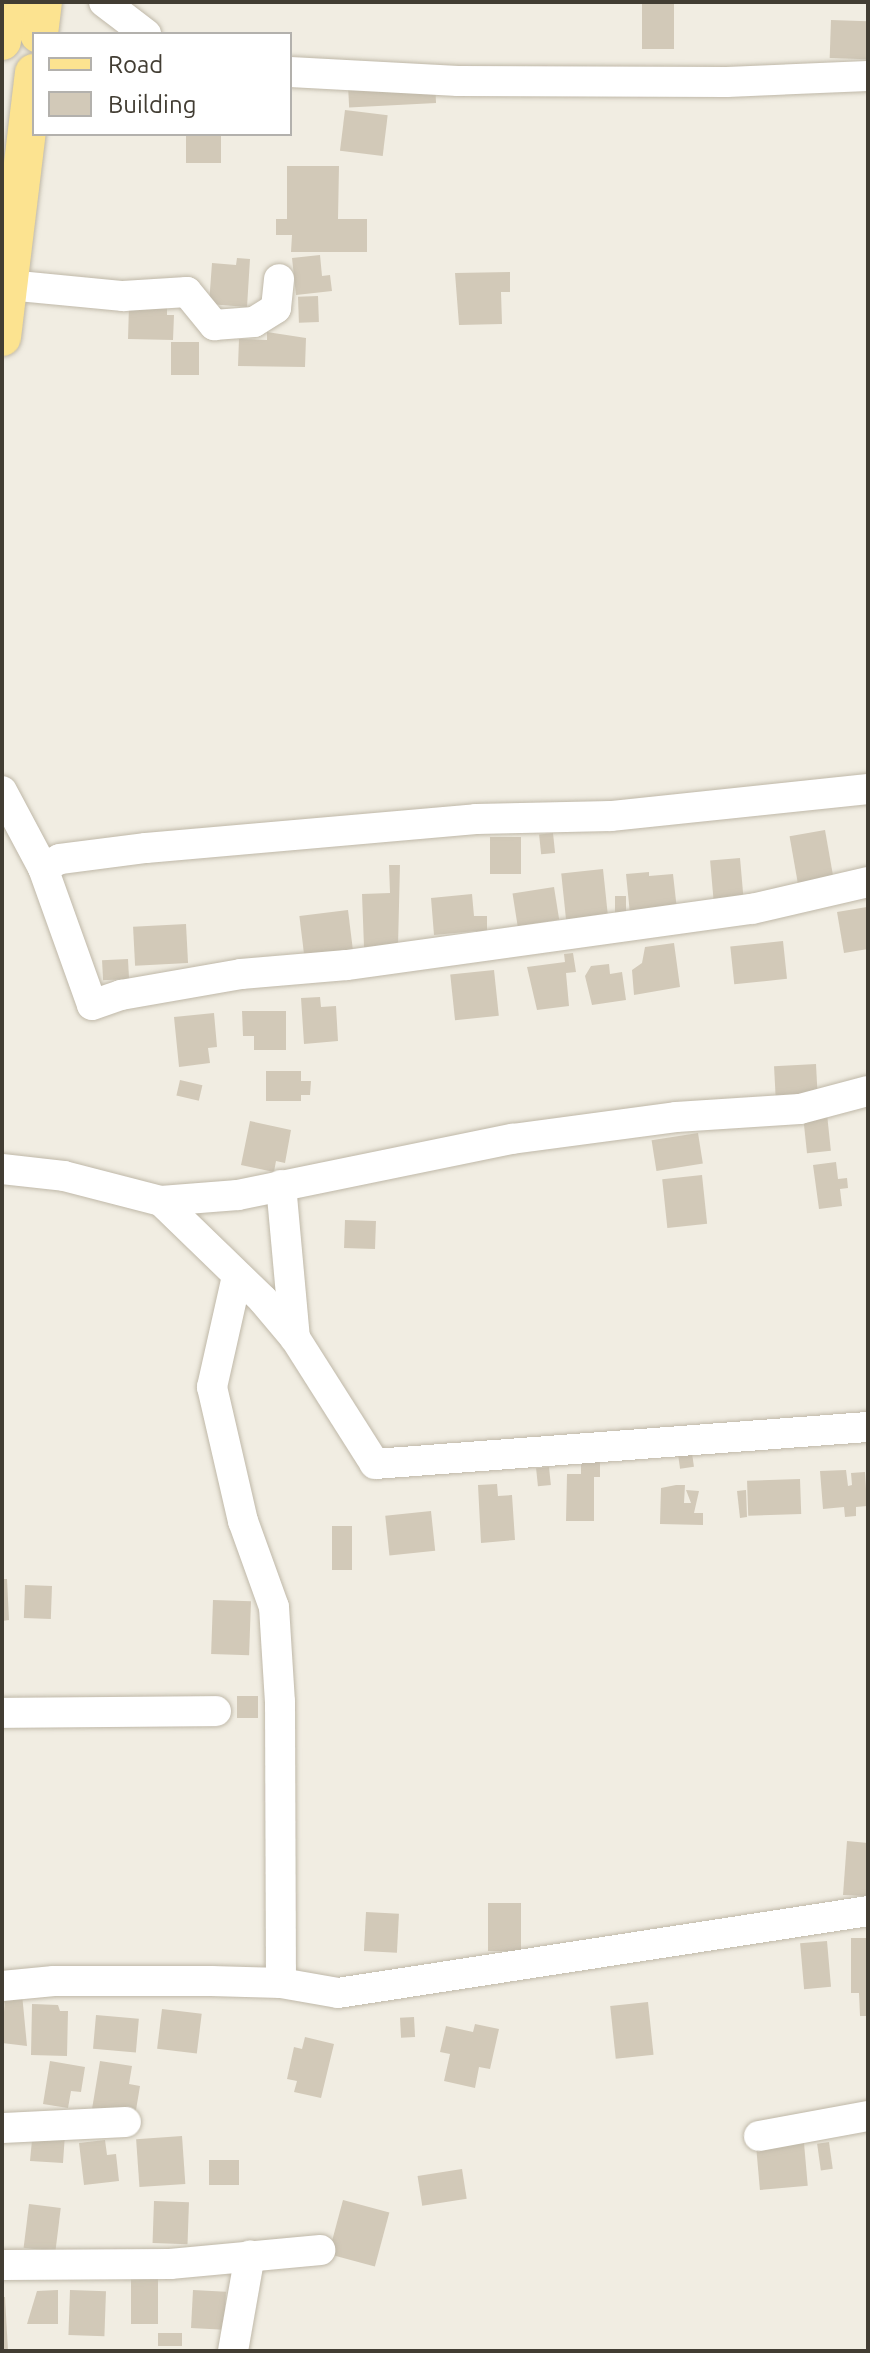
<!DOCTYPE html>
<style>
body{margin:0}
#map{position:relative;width:870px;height:2353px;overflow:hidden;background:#f1ede2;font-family:Ubuntu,sans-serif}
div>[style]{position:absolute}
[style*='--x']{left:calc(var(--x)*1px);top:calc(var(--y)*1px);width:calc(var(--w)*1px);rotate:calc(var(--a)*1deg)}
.building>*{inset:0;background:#d2c9b8;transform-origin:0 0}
.roads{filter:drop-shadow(0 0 2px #bfb8a8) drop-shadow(0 0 2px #bfb8a8)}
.minor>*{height:30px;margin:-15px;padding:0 15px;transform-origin:15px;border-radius:15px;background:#fff}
.major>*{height:38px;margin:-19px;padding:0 19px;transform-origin:19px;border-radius:19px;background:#fce390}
span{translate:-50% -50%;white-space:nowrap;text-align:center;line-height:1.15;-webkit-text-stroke:6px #fff;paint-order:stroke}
.frame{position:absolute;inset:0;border:4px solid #423d33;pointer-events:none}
.legend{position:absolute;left:32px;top:32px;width:260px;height:104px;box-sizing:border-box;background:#fff;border:2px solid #b3b1ad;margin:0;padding:10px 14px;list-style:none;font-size:24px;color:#423d33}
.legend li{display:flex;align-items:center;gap:16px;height:40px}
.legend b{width:40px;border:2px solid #b3b1ad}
</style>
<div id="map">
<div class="building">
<div style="left:642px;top:2px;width:32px;height:47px"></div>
<div style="left:831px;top:20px;width:37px;height:38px;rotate:2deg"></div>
<div style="left:435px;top:83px;width:20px;height:87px;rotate:87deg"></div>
<div style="left:345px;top:110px;width:43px;height:41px;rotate:7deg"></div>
<div style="left:186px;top:134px;width:35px;height:29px"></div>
<div style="clip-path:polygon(287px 166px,339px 166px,338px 219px,367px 219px,367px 252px,291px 252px,292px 235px,276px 235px,276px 219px,287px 219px)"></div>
<div style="clip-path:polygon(320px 255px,322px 276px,330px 275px,332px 291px,296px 295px,292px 258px)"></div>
<div style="clip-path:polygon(237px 258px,250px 259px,247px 307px,209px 304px,212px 263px,236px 265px)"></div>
<div style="clip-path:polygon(510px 272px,510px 292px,501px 292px,502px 324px,459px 325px,455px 273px)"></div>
<div style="left:318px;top:296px;width:26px;height:20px;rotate:88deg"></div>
<div style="clip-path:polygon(129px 305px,167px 307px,167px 315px,174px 315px,173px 340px,128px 339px)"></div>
<div style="clip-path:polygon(267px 332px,306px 338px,305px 367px,238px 366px,239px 339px,267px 340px)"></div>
<div style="left:171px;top:342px;width:28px;height:33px"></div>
<div style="left:825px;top:830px;width:50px;height:36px;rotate:80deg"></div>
<div style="left:553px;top:833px;width:20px;height:14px;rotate:84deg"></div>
<div style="left:490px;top:837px;width:31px;height:37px"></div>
<div style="left:740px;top:858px;width:44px;height:30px;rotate:85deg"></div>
<div style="clip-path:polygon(389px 865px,400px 865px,398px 946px,364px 947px,362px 894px,390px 893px)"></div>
<div style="left:603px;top:869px;width:48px;height:42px;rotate:84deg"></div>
<div style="clip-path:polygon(649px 872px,649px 876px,673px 874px,677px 910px,630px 914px,626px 874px)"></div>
<div style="left:554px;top:887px;width:33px;height:42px;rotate:81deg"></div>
<div style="clip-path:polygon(472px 894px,474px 916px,487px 916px,487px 938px,476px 938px,476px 931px,434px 935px,431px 898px)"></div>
<div style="left:615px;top:896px;width:11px;height:19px"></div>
<div style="clip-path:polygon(867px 907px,868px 949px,844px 953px,837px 912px)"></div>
<div style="left:348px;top:910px;width:42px;height:49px;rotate:83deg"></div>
<div style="left:186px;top:924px;width:39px;height:53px;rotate:87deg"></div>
<div style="left:783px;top:941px;width:38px;height:53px;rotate:84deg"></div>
<div style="clip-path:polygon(674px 943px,680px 987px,634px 995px,632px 970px,642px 963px,645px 947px)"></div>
<div style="clip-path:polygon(573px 953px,576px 972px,566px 973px,569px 1006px,537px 1010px,527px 967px,565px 962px,564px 954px)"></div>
<div style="left:128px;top:959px;width:20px;height:26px;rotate:87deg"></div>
<div style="clip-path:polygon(609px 964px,610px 974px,622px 972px,626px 1000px,592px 1005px,585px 976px,591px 966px)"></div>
<div style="left:494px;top:970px;width:46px;height:44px;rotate:84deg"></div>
<div style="clip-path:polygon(320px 997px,321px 1007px,336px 1006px,338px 1041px,304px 1044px,301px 998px)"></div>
<div style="clip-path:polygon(242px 1011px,286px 1011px,286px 1050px,254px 1050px,254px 1036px,243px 1036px)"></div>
<div style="clip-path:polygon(214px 1013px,217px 1047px,208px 1048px,210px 1063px,179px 1067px,174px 1017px)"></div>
<div style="left:816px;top:1064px;width:39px;height:42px;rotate:87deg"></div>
<div style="clip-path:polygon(266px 1071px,301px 1071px,301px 1081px,311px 1081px,310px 1095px,301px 1095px,301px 1101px,266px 1101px)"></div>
<div style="left:180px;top:1080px;width:23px;height:16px;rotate:13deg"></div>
<div style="left:827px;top:1114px;width:37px;height:24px;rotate:84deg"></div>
<div style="clip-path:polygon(250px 1121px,291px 1130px,285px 1163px,276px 1161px,274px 1172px,241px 1165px)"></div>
<div style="left:698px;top:1133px;width:31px;height:47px;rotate:81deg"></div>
<div style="clip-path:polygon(836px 1162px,838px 1179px,847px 1178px,848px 1188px,840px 1189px,842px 1206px,819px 1209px,813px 1165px)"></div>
<div style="left:702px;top:1175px;width:49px;height:40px;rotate:84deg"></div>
<div style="left:345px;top:1220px;width:31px;height:28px;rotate:2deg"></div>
<div style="left:692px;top:1453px;width:14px;height:14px;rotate:82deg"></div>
<div style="clip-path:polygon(581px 1461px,600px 1461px,600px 1477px,594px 1477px,594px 1521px,566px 1521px,567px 1474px,581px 1474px)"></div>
<div style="left:549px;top:1467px;width:18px;height:13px;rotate:84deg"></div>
<div style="clip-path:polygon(846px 1470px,848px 1486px,852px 1485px,851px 1473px,865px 1472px,867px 1506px,856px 1507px,856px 1516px,845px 1517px,844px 1507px,823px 1509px,820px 1471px)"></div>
<div style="left:800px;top:1479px;width:35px;height:53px;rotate:88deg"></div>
<div style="clip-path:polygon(497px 1484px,498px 1496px,512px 1495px,515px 1540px,481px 1543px,478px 1485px)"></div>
<div style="clip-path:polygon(676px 1485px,685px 1485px,684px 1503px,691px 1503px,686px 1490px,699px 1491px,694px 1513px,703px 1513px,703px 1525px,660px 1524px,661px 1488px)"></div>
<div style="clip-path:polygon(746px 1490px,747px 1517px,740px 1518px,737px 1491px)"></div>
<div style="left:431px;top:1511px;width:40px;height:46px;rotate:84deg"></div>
<div style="left:332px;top:1526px;width:20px;height:44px"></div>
<div style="clip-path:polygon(2px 1579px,7px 1579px,9px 1620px,2px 1621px)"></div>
<div style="left:25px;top:1585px;width:27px;height:33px;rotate:2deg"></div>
<div style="left:213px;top:1600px;width:38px;height:54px;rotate:2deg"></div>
<div style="left:237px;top:1696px;width:21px;height:22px"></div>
<div style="clip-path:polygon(847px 1841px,868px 1843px,868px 1896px,843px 1895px)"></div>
<div style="left:488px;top:1903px;width:33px;height:48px"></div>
<div style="left:366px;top:1912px;width:33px;height:39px;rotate:3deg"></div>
<div style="clip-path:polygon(851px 1938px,868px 1938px,868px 2016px,860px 2016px,859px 1993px,851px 1993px)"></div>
<div style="left:827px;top:1941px;width:46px;height:27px;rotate:85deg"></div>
<div style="clip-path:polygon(22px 1994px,27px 2046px,2px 2043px,5px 1997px)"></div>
<div style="left:648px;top:2002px;width:53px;height:38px;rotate:84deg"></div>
<div style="clip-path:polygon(32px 2004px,58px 2005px,60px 2011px,68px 2011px,67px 2056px,31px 2055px)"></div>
<div style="left:162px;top:2009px;width:40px;height:40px;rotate:7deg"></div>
<div style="left:96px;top:2015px;width:43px;height:34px;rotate:5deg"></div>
<div style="left:414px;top:2017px;width:20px;height:14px;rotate:87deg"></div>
<div style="clip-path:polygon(475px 2024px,499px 2029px,490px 2069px,479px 2067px,475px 2088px,444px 2081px,450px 2054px,440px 2052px,446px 2026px,473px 2032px)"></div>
<div style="clip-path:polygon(305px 2037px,334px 2044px,321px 2098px,294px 2092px,297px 2081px,287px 2079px,294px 2047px,302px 2049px)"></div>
<div style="clip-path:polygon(50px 2061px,85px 2067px,81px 2092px,71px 2091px,68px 2108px,43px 2104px)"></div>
<div style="clip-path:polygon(100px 2061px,132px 2066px,129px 2084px,140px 2086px,135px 2116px,92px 2109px)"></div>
<div style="clip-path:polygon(51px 2133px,65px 2134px,63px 2163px,30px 2161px,32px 2140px,51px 2141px)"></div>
<div style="left:182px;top:2136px;width:48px;height:46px;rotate:86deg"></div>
<div style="clip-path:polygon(105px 2140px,107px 2155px,116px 2154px,119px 2181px,84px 2185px,79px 2143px)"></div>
<div style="left:829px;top:2142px;width:27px;height:12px;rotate:82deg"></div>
<div style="left:804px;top:2143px;width:43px;height:48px;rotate:85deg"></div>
<div style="left:209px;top:2160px;width:30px;height:25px"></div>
<div style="left:462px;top:2169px;width:30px;height:45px;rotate:81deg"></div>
<div style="left:343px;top:2200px;width:48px;height:56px;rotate:15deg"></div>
<div style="left:154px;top:2201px;width:35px;height:42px;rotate:2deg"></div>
<div style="left:29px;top:2204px;width:32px;height:44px;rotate:7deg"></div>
<div style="left:131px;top:2270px;width:27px;height:54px"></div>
<div style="clip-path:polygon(58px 2290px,58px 2324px,27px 2324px,37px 2291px)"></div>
<div style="left:70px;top:2290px;width:36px;height:45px;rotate:2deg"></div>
<div style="left:193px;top:2290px;width:33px;height:38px;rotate:3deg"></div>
<div style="clip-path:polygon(2px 2297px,5px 2297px,8px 2351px,2px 2351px)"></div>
<div style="left:158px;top:2333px;width:24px;height:13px"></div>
</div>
<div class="roads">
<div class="minor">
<div style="--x:104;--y:2;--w:53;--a:37.3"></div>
<div style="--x:290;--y:72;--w:168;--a:3.1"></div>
<div style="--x:458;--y:81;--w:269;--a:0.2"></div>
<div style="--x:727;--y:82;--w:141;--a:-2.4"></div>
<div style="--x:8;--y:285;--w:116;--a:5.5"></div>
<div style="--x:123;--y:296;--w:64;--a:-3.6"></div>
<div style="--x:187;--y:292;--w:43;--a:50.7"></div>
<div style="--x:214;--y:325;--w:40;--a:-4.3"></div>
<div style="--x:254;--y:322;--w:26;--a:-32"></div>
<div style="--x:276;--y:308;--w:29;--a:-84"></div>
<div style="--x:2;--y:791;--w:87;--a:62"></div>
<div style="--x:43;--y:868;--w:145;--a:70.3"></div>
<div style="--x:92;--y:1005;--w:31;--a:-19"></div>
<div style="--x:121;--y:995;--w:122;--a:-9.9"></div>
<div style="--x:241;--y:974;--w:106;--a:-4.9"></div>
<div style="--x:347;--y:965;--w:409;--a:-7.9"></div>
<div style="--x:752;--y:909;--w:119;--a:-13.1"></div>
<div style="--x:43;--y:868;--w:19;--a:-28"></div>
<div style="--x:60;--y:859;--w:87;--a:-7.3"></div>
<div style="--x:146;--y:848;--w:331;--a:-5"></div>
<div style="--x:476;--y:819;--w:135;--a:-1.3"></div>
<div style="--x:611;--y:816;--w:258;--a:-6"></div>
<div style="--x:2;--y:1169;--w:62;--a:6.4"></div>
<div style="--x:64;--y:1176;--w:100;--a:14.5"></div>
<div style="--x:161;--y:1201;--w:142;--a:44.1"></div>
<div style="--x:263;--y:1300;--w:50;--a:49.9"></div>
<div style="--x:295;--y:1338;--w:149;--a:57.6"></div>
<div style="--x:375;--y:1464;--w:494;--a:-4.3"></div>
<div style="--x:281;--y:1185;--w:154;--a:84.8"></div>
<div style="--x:161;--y:1201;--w:77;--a:-4.5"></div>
<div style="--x:238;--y:1195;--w:280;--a:-11.6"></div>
<div style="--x:512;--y:1139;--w:165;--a:-7.6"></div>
<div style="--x:676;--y:1117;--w:124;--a:-3.7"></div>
<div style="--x:800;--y:1109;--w:70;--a:-14.8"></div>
<div style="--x:237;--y:1276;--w:114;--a:102.7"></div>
<div style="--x:212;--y:1387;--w:138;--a:77"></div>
<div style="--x:243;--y:1521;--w:91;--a:70.2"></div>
<div style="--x:274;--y:1607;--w:95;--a:86.4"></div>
<div style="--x:280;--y:1702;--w:281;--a:89.8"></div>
<div style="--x:2;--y:1713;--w:214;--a:-0.5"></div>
<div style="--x:2;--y:1986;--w:52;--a:-5.5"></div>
<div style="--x:54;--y:1981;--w:157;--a:0"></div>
<div style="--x:211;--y:1981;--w:70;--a:1.6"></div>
<div style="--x:281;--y:1983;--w:58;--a:10"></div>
<div style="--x:338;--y:1993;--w:536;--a:-8.79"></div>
<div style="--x:2;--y:2128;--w:124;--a:-2.8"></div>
<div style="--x:759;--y:2136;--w:111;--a:-10.4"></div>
<div style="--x:2;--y:2265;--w:168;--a:-0.3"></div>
<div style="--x:170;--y:2264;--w:151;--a:-5.3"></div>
<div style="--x:233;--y:2351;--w:97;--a:-80"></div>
</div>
<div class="major">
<div style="--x:39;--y:34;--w:32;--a:-83"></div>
<div style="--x:2;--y:41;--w:39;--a:-83"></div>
<div style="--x:2;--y:337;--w:266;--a:-83.1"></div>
</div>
</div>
<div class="frame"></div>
<ul class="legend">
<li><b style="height:10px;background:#fce390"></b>Road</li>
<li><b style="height:22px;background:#d2c9b8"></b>Building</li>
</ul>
</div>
